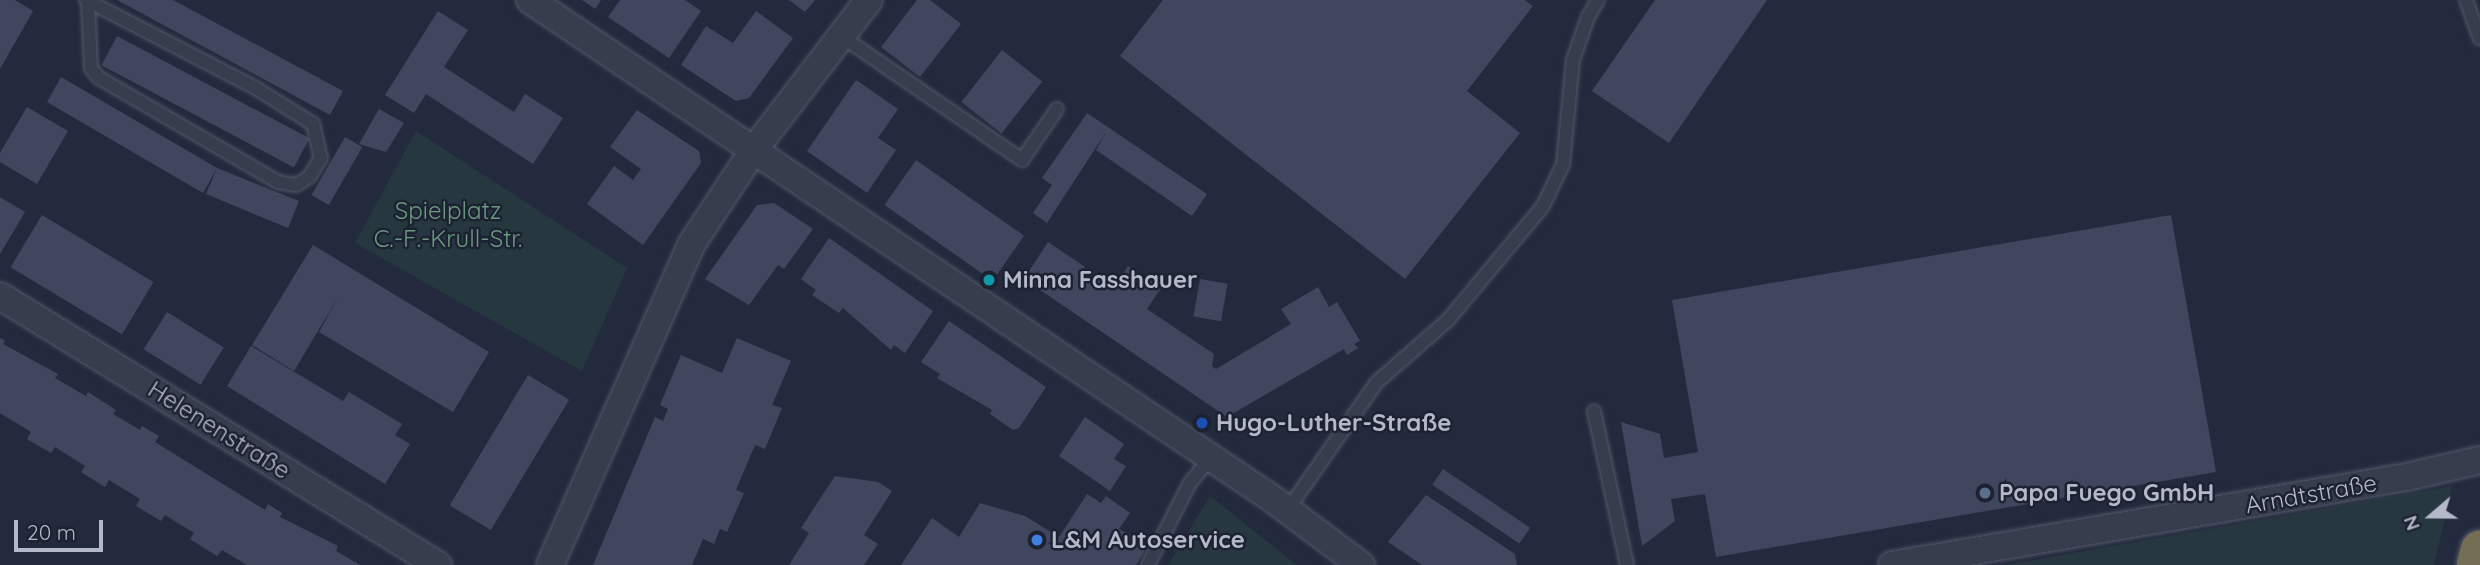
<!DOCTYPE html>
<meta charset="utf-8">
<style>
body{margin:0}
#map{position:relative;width:2480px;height:565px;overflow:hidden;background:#242a3e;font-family:Quicksand,sans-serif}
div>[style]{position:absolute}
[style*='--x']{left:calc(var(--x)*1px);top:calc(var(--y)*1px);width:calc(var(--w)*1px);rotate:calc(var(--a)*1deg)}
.green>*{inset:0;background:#26373f}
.building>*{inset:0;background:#40465e;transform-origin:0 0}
.roads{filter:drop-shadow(0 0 2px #535869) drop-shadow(0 0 2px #535869)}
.lane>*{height:12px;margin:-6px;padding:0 6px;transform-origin:6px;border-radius:6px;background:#383d4e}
.street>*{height:26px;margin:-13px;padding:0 13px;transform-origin:13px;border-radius:13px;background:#383d4e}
.highway>*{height:38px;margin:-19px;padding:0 19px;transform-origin:19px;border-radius:19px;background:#746e55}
.dots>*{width:19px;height:19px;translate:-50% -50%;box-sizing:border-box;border:4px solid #1d2233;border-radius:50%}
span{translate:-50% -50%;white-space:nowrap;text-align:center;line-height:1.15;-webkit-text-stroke:5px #1d2233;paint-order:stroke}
.park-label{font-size:24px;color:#6b9a7f}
.poi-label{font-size:24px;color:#b4b8c9;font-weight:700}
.left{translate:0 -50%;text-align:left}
.street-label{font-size:24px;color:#b4b8c9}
.north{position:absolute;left:2396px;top:481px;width:70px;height:70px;-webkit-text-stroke:5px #1d2233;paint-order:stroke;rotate:250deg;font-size:19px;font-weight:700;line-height:28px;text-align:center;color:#b4b8c9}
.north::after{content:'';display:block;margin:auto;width:24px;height:32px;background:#b4b8c9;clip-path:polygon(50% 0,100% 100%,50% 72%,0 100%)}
.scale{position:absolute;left:14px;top:520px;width:89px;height:32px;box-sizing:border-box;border:4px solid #b4b8c9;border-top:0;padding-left:9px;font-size:21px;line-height:24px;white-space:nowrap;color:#b4b8c9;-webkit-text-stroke:5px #1d2233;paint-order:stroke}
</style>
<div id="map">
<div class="green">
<div style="clip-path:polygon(416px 131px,627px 268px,582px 371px,355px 243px)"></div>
<div style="clip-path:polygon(2452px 486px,2434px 565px,2005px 565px)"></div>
<div style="clip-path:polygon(1210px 496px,1297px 565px,1168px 565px)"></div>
</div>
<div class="building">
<div style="clip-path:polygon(0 0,15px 0,33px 11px,0 69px)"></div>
<div style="clip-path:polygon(117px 0,173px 0,343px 91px,330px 115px)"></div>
<div style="clip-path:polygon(582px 0,601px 0,595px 9px)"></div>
<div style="clip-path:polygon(620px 0,685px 0,701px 11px,669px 58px,608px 17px)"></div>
<div style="clip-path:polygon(789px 0,815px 0,805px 12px)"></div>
<div style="clip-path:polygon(917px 0,930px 0,961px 24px,920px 77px,881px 47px)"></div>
<div style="clip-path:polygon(1163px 0,1525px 0,1533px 6px,1467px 91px,1520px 133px,1405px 279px,1120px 56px)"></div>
<div style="clip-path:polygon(1655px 0,1767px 0,1669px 143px,1592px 91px)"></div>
<div style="clip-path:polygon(438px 11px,468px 30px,444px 67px,514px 112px,525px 94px,563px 118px,533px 164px,426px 94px,414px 113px,385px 95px)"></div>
<div style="clip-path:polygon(756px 11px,793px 38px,749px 98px,736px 101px,681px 65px,706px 26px,733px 43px)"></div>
<div style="left:117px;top:36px;width:218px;height:33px;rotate:28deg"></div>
<div style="left:1002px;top:50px;width:51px;height:66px;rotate:38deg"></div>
<div style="clip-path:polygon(61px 77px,217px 168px,299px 201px,288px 228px,206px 194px,217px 168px,203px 193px,47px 102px)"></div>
<div style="clip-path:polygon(856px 80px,898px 109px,878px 138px,896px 150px,867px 193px,807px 151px)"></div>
<div style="clip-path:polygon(27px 107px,68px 131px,37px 184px,0 162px,0 153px)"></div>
<div style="clip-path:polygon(379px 109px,404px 123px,386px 152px,359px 144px)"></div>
<div style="clip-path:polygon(637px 110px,699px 151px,701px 163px,643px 245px,587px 204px,614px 166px,633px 180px,641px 169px,610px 147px)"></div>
<div style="clip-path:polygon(1087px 113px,1207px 194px,1192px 216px,1096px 150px,1106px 132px,1047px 223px,1033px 213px,1052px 185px,1042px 178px)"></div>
<div style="left:345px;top:137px;width:20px;height:67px;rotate:30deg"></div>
<div style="left:916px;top:160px;width:132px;height:55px;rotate:35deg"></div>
<div style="clip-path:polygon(0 197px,25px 212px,0 254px)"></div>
<div style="clip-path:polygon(774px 203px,813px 229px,784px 269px,778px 265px,749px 305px,705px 279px,757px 205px)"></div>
<div style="left:42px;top:215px;width:130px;height:61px;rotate:31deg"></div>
<div style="clip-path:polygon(2171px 215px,2216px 472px,1716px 557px,1705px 494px,1671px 499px,1675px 521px,1642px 546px,1621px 422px,1660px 434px,1664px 458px,1698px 452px,1672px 300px)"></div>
<div style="clip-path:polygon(829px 238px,933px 311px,905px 353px,894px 345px,891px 350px,843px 308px,839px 313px,812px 295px,816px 290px,801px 279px)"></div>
<div style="clip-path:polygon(1048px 242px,1115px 287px,1128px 266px,1161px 288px,1147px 309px,1214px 354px,1212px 366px,1216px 369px,1291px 324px,1281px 309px,1318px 287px,1329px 307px,1337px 302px,1360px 341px,1354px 344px,1358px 348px,1347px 355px,1344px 349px,1227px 417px,1024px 279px)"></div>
<div style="clip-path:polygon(313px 245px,489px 352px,453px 412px,319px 332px,339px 296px,294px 371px,252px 345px)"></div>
<div style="left:1200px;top:279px;width:28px;height:38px;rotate:10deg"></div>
<div style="left:167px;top:312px;width:67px;height:44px;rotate:32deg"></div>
<div style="clip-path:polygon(949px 321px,1046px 387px,1019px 428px,1013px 430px,990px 414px,992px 410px,937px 378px,940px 374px,921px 362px)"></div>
<div style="clip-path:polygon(0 338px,5px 341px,3px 344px,58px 374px,55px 378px,86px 396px,88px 392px,116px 410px,113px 414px,140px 430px,142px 426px,159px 436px,155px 442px,265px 510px,268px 504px,282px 513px,280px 517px,338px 546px,336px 551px,360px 565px,247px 565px,222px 550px,217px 556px,190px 539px,194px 533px,165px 515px,161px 521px,136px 506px,140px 499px,109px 480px,105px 487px,81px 472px,85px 466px,55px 447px,51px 453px,27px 439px,31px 432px,0 413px)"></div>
<div style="clip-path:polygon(737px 338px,791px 361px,772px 405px,782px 408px,765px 449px,755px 445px,736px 490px,744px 493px,727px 532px,720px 529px,714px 544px,703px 539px,692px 565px,593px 565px,655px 417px,663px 421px,668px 409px,660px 405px,681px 355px,722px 373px)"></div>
<div style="clip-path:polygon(251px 346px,343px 401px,349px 392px,402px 424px,395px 435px,410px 444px,385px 484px,227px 386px)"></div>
<div style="left:528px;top:375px;width:48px;height:152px;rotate:31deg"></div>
<div style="clip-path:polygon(1085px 417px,1124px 444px,1114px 459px,1126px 466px,1110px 491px,1059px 456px)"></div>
<div style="left:1443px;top:469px;width:105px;height:19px;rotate:34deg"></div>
<div style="clip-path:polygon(835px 476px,878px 482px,892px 491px,864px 535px,878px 544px,864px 565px,789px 565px,809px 533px,801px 528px)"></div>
<div style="clip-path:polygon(1087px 494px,1101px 503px,1106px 496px,1130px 513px,1119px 529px,1149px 544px,1136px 565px,901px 565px,932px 518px,959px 537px,980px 503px,1025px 516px,1059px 537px)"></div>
<div style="clip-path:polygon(1426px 495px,1515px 554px,1517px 565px,1422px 565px,1388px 542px)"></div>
</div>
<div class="roads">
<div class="lane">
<div style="--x:86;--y:0;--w:2;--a:27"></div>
<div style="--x:88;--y:1;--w:187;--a:27.4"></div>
<div style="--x:254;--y:87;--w:70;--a:32.1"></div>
<div style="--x:313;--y:124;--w:35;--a:77"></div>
<div style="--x:321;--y:158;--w:22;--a:122"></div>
<div style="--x:309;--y:177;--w:15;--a:148"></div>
<div style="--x:296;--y:185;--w:18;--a:-171"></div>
<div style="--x:278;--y:182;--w:207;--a:-149.8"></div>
<div style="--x:99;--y:78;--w:13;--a:-129"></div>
<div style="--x:91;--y:68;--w:67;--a:-92.6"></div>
<div style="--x:2466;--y:0;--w:41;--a:70.3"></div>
<div style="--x:841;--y:36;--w:219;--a:34.4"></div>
<div style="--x:1022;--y:160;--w:62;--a:-55.5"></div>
<div style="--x:1594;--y:411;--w:157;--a:77.9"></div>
<div style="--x:1288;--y:509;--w:155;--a:-55"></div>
<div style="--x:1377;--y:382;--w:94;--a:-41.1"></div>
<div style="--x:1448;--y:320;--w:148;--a:-50.2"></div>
<div style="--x:1543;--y:206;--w:47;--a:-64.5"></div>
<div style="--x:1563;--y:164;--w:104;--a:-84.5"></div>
<div style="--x:1573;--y:60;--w:46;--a:-70.8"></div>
<div style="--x:1588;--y:17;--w:20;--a:-60"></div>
<div style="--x:1148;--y:565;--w:92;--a:-62.9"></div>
<div style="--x:1190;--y:483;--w:33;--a:-51"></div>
</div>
<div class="street">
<div style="--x:530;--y:0;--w:896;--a:33.9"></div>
<div style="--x:1274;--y:500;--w:109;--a:36.8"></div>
<div style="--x:0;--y:296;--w:514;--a:31.56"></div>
<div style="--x:550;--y:565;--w:350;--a:-66.2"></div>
<div style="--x:691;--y:245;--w:113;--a:-56.6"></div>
<div style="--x:753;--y:151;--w:190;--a:-52.5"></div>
<div style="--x:1892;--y:565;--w:522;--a:-9.7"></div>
<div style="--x:2407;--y:477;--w:75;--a:-13.1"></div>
</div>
<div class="highway">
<div style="--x:2476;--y:565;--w:16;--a:-76"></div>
</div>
</div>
<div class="dots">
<div style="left:989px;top:280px;background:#0f9aa8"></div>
<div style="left:1202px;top:423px;background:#1a4fb4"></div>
<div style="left:1985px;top:493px;background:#5c6f8a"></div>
<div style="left:1037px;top:540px;background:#3f7fe0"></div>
</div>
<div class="park-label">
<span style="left:448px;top:225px">Spielplatz<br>C.-F.-Krull-Str.</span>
</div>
<div class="poi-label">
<span class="left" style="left:1003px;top:280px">Minna Fasshauer</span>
<span class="left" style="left:1216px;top:423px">Hugo-Luther-Straße</span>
<span class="left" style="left:1999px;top:493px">Papa Fuego GmbH</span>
<span class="left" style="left:1051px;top:540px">L&amp;M Autoservice</span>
</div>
<div class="street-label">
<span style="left:219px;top:430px;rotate:32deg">Helenenstraße</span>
<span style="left:2311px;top:494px;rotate:-10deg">Arndtstraße</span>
</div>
<div class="north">N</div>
<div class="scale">20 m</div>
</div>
